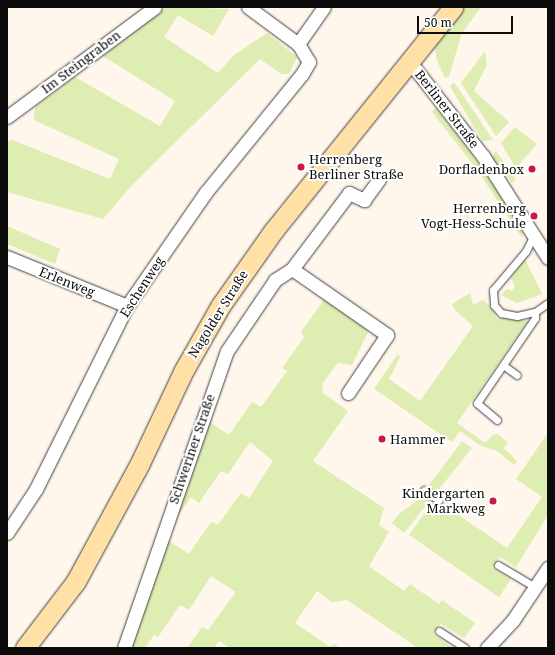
<!DOCTYPE html>
<meta charset="utf-8">
<style>
body{margin:0}
#map{position:relative;width:555px;height:655px;overflow:hidden;background:#fff7ec;font-family:"Noto Serif",serif}
div>[style]{position:absolute}
[style*='--x']{left:calc(var(--x)*1px);top:calc(var(--y)*1px);width:calc(var(--w)*1px);rotate:calc(var(--a)*1deg)}
.green>*{inset:0;background:#deedb1}
.roads{filter:drop-shadow(0 0 1px #3f3f3f) drop-shadow(0 0 1px #3f3f3f)}
.service>*{height:7px;margin:-3.5px;padding:0 3.5px;transform-origin:3.5px;border-radius:3.5px;background:#fff}
.minor>*{height:13px;margin:-6.5px;padding:0 6.5px;transform-origin:6.5px;border-radius:6.5px;background:#fff}
.secondary>*{height:19px;margin:-9.5px;padding:0 9.5px;transform-origin:9.5px;border-radius:9.5px;background:#ffe1a7}
.dots>*{width:11px;height:11px;translate:-50% -50%;box-sizing:border-box;border:2px solid #fff;border-radius:50%}
span{translate:-50% -50%;white-space:nowrap;text-align:center;line-height:1.15;-webkit-text-stroke:4px #fff;paint-order:stroke}
.street-label{font-size:13px;color:#0c0c0c}
.poi-label{font-size:13px;color:#0c0c0c}
.left{translate:0 -50%;text-align:left}
.right{translate:-100% -50%;text-align:right}
.frame{position:absolute;inset:0;border:8px solid #0c0c0c;pointer-events:none}
.scale{position:absolute;left:417px;top:16px;width:96px;height:18px;box-sizing:border-box;border:2px solid #0c0c0c;border-top:0;padding-left:5px;font-size:12px;line-height:14px;white-space:nowrap;color:#0c0c0c;-webkit-text-stroke:3px #fff;paint-order:stroke}
</style>
<div id="map">
<div class="green">
<div style="clip-path:polygon(166px 7px,229px 9px,213px 36px,178px 15px,164px 37px,218px 73px,234px 55px,267px 33px,297px 57px,289px 74px,281px 74px,260px 59px,132px 185px,103px 219px,7px 192px,7px 145px,10px 139px,110px 179px,119px 159px,34px 120px,35px 107px,75px 77px,160px 126px,175px 101px,103px 56px)"></div>
<div style="clip-path:polygon(462px 7px,481px 7px,462px 33px,449px 76px,445px 78px,437px 61px,435px 48px,443px 30px)"></div>
<div style="clip-path:polygon(485px 51px,487px 65px,474px 91px,509px 122px,496px 136px,461px 83px)"></div>
<div style="clip-path:polygon(454px 82px,493px 140px,483px 141px,475px 129px,450px 86px)"></div>
<div style="clip-path:polygon(436px 108px,480px 165px,523px 228px,522px 238px,478px 171px,432px 112px)"></div>
<div style="clip-path:polygon(515px 127px,537px 144px,516px 168px,501px 143px)"></div>
<div style="clip-path:polygon(496px 151px,516px 180px,512px 183px,492px 158px)"></div>
<div style="clip-path:polygon(7px 226px,60px 249px,55px 264px,7px 244px)"></div>
<div style="clip-path:polygon(524px 257px,542px 294px,517px 303px,501px 295px,507px 289px,512px 291px,515px 287px,511px 278px)"></div>
<div style="clip-path:polygon(470px 293px,473px 305px,483px 300px,492px 308px,497px 319px,503px 317px,528px 321px,457px 423px,485px 443px,493px 435px,498px 434px,508px 443px,504px 448px,517px 461px,514px 465px,497px 451px,481px 446px,460px 431px,452px 442px,374px 389px,398px 354px,400px 357px,389px 379px,420px 401px,473px 326px,455px 310px,452px 304px)"></div>
<div style="clip-path:polygon(325px 298px,369px 330px,352px 365px,338px 363px,322px 384px,323px 393px,348px 411px,313px 461px,384px 508px,379px 525px,389px 532px,369px 566px,404px 591px,410px 584px,439px 604px,442px 600px,475px 623px,464px 638px,441px 624px,433px 634px,453px 648px,418px 648px,347px 600px,332px 602px,317px 591px,295px 623px,330px 647px,334px 644px,340px 648px,230px 648px,219px 641px,214px 648px,187px 648px,202px 627px,208px 630px,236px 592px,211px 576px,189px 610px,180px 605px,158px 637px,154px 635px,145px 648px,129px 648px,166px 539px,189px 554px,211px 522px,218px 525px,241px 493px,249px 498px,273px 461px,250px 442px,228px 474px,221px 471px,199px 503px,191px 497px,168px 530px,207px 420px,229px 435px,252px 402px,261px 407px,287px 371px,282px 368px,304px 337px,301px 332px)"></div>
<div style="clip-path:polygon(548px 433px,548px 515px,516px 567px,500px 557px,493px 568px,511px 579px,499px 597px,409px 535px,435px 499px,507px 548px,542px 497px,516px 479px)"></div>
<div style="clip-path:polygon(462px 441px,472px 448px,404px 533px,392px 523px,400px 513px,418px 500px)"></div>
</div>
<div class="roads">
<div class="service">
<div style="--x:534;--y:235;--w:18;--a:117"></div>
<div style="--x:526;--y:251;--w:51;--a:130.2"></div>
<div style="--x:493;--y:290;--w:15;--a:86"></div>
<div style="--x:494;--y:305;--w:11;--a:49"></div>
<div style="--x:501;--y:313;--w:16;--a:11"></div>
<div style="--x:517;--y:316;--w:18;--a:-13"></div>
<div style="--x:535;--y:312;--w:16;--a:-35"></div>
<div style="--x:503;--y:365;--w:17;--a:36"></div>
<div style="--x:497;--y:420;--w:26;--a:-140"></div>
<div style="--x:477;--y:403;--w:103;--a:-55.7"></div>
<div style="--x:535;--y:318;--w:6;--a:-90"></div>
<div style="--x:424;--y:490;--w:18;--a:34"></div>
<div style="--x:498;--y:565;--w:43;--a:30.7"></div>
<div style="--x:439;--y:631;--w:31;--a:33"></div>
</div>
<div class="minor">
<div style="--x:298;--y:44;--w:45;--a:-54.9"></div>
<div style="--x:410;--y:62;--w:119;--a:52.2"></div>
<div style="--x:483;--y:156;--w:121;--a:57.5"></div>
<div style="--x:7;--y:117;--w:184;--a:-36.6"></div>
<div style="--x:7;--y:257;--w:130;--a:22.2"></div>
<div style="--x:292;--y:269;--w:95;--a:-53.1"></div>
<div style="--x:349;--y:193;--w:17;--a:25"></div>
<div style="--x:364;--y:200;--w:26;--a:-54"></div>
<div style="--x:7;--y:533;--w:53;--a:-56.6"></div>
<div style="--x:36;--y:489;--w:204;--a:-63.6"></div>
<div style="--x:127;--y:306;--w:139;--a:-55.3"></div>
<div style="--x:206;--y:192;--w:152;--a:-50.9"></div>
<div style="--x:302;--y:74;--w:14;--a:-60"></div>
<div style="--x:309;--y:62;--w:21;--a:-121"></div>
<div style="--x:298;--y:44;--w:62;--a:-143.5"></div>
<div style="--x:124;--y:648;--w:314;--a:-70.9"></div>
<div style="--x:227;--y:351;--w:86;--a:-55.9"></div>
<div style="--x:275;--y:280;--w:20;--a:-33"></div>
<div style="--x:292;--y:269;--w:116;--a:34.8"></div>
<div style="--x:387;--y:335;--w:70;--a:123.9"></div>
<div style="--x:487;--y:648;--w:38;--a:-47"></div>
<div style="--x:513;--y:620;--w:63;--a:-56.1"></div>
</div>
<div class="secondary">
<div style="--x:25;--y:648;--w:84;--a:-52.7"></div>
<div style="--x:76;--y:581;--w:134;--a:-61.5"></div>
<div style="--x:140;--y:463;--w:103;--a:-64.7"></div>
<div style="--x:184;--y:370;--w:75;--a:-60.4"></div>
<div style="--x:221;--y:305;--w:92;--a:-54.8"></div>
<div style="--x:274;--y:230;--w:286;--a:-51.2"></div>
</div>
</div>
<div class="dots">
<div style="left:301px;top:167px;background:#ca1748"></div>
<div style="left:532px;top:169px;background:#ca1748"></div>
<div style="left:534px;top:216px;background:#ca1748"></div>
<div style="left:382px;top:439px;background:#ca1748"></div>
<div style="left:493px;top:501px;background:#ca1748"></div>
</div>
<div class="street-label">
<span style="left:81px;top:62px;rotate:-37deg">Im Steingraben</span>
<span style="left:447px;top:109px;rotate:52deg">Berliner Straße</span>
<span style="left:67px;top:282px;rotate:22deg">Erlenweg</span>
<span style="left:142px;top:287px;rotate:-57deg">Eschenweg</span>
<span style="left:218px;top:314px;rotate:-58deg">Nagolder Straße</span>
<span style="left:192px;top:449px;rotate:-71deg">Schweriner Straße</span>
</div>
<div class="poi-label">
<span class="left" style="left:309px;top:167px">Herrenberg<br>Berliner Straße</span>
<span class="right" style="left:524px;top:169px">Dorfladenbox</span>
<span class="right" style="left:526px;top:216px">Herrenberg<br>Vogt-Hess-Schule</span>
<span class="left" style="left:390px;top:439px">Hammer</span>
<span class="right" style="left:485px;top:501px">Kindergarten<br>Markweg</span>
</div>
<div class="frame"></div>
<div class="scale">50 m</div>
</div>
